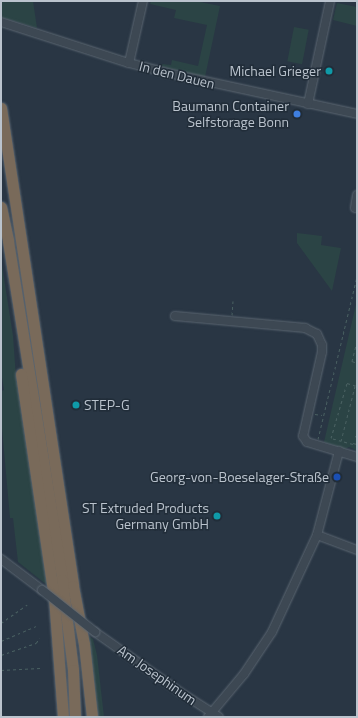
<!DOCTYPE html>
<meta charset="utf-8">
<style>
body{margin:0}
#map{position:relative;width:358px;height:718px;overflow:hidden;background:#293644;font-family:"Titillium Web",sans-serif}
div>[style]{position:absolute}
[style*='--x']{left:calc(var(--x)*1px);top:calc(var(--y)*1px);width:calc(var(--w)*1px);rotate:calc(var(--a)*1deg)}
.green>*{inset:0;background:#2b4445;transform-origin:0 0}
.path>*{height:1px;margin-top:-0.5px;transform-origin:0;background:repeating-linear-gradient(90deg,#496061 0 3px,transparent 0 6px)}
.roads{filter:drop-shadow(0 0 1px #5b6671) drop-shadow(0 0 1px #5b6671)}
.minor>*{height:8px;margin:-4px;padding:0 4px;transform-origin:4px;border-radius:4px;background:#3d4853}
.highway>*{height:11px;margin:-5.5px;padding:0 5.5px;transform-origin:5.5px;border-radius:5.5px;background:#796a5a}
.bridges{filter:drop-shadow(0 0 1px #5b6671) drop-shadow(0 0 1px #5b6671)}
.minor-bridge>*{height:8px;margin:-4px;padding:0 4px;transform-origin:4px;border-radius:4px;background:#3d4853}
.dots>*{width:11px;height:11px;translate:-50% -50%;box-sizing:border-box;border:2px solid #212d39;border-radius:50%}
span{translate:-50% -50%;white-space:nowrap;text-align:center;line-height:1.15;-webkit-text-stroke:3px #212d39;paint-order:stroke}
.poi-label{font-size:14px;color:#bac3cd}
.right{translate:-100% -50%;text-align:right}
.left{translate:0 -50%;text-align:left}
.street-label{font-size:14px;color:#bac3cd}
.frame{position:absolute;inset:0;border:2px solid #bac3cd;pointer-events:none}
</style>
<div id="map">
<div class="green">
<div style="clip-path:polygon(1px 1px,33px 1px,37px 28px,1px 17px)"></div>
<div style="clip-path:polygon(151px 1px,195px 1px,220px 6px,205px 77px,160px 66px,162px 64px,171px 65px,172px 60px,198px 66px,207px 25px,174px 18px,176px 10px,150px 4px)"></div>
<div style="clip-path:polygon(337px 3px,357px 7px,357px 26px,333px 20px)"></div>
<div style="left:294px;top:27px;width:15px;height:35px;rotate:11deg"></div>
<div style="clip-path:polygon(297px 233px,322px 236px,321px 245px,341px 248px,332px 291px,297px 243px)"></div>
<div style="clip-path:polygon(1px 259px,13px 336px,16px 377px,47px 585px,18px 562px,13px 518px,10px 518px,1px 417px,1px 391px,4px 390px,1px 371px)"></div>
<div style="clip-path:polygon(357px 300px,357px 452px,354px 449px,349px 447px,345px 449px,324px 442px)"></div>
<div style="clip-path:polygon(86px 634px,93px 639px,97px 655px,104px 717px,95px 717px)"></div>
</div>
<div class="path">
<div style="--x:232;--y:315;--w:14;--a:-86"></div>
<div style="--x:357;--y:341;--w:21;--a:104"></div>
<div style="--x:352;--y:361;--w:5;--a:22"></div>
<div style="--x:315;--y:414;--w:7;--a:8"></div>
<div style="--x:355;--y:436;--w:2;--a:27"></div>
<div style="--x:318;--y:439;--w:168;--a:-76.5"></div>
<div style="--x:341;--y:441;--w:57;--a:-75.7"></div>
<div style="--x:353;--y:443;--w:4;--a:14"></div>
<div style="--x:353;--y:444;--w:23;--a:-165"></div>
<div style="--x:331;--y:438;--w:57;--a:-73.8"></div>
<div style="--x:347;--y:383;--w:10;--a:17"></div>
<div style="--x:1;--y:623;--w:32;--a:-35"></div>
<div style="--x:1;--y:641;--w:38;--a:-23"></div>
<div style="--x:1;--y:655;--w:37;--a:-19"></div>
<div style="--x:36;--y:643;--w:6;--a:-51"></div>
<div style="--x:1;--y:670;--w:39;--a:-3"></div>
</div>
<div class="roads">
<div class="minor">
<div style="--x:1;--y:22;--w:134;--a:17.8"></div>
<div style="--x:129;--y:63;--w:40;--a:14.4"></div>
<div style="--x:168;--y:73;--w:193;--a:12.2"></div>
<div style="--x:129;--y:63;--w:64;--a:-77.3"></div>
<div style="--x:308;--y:104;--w:105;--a:-77.9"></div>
<div style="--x:355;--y:208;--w:13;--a:-81"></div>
<div style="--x:175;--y:316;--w:131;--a:5.3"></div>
<div style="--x:305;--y:328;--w:13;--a:27"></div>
<div style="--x:317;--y:334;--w:12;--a:66"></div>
<div style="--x:322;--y:345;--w:7;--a:90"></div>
<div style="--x:322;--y:352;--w:86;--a:102.7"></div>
<div style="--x:303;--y:436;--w:7;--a:56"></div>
<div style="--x:307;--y:442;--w:52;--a:16.7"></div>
<div style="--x:317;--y:535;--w:43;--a:20.6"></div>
<div style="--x:1;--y:559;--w:51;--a:37.1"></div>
<div style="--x:95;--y:632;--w:104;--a:35.2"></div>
<div style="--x:180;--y:692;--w:46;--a:32.7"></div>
<div style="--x:208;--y:717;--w:56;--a:-50.1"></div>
<div style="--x:244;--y:674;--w:50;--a:-56.3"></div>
<div style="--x:272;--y:632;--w:107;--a:-65.1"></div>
<div style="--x:317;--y:535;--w:87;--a:-75.3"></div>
</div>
<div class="highway">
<div style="--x:1;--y:108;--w:483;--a:81.4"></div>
<div style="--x:73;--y:586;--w:59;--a:79.3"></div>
<div style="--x:84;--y:644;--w:73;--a:83.7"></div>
<div style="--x:1;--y:207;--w:35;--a:78"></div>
<div style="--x:8;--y:241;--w:343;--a:80.9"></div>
<div style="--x:62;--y:580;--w:91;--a:83"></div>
<div style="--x:73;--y:670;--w:47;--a:87.6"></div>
<div style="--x:21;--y:374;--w:225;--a:81.6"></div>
<div style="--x:54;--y:597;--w:120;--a:85.7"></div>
</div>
</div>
<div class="bridges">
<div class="minor-bridge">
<div style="--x:42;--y:590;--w:68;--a:38.4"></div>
</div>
</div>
<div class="dots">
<div style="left:329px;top:71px;background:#0f9aa8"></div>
<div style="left:297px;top:114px;background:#3f7fe0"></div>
<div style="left:76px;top:405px;background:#0f9aa8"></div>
<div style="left:337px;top:477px;background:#1a4fb4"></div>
<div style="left:217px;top:516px;background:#0f9aa8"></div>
</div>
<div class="poi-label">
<span class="right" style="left:321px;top:71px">Michael Grieger</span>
<span class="right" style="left:289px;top:114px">Baumann Container<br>Selfstorage Bonn</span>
<span class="left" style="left:84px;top:405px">STEP-G</span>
<span class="right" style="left:329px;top:477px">Georg-von-Boeselager-Straße</span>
<span class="right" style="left:209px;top:516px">ST Extruded Products<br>Germany GmbH</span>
</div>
<div class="street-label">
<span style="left:177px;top:75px;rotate:14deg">In den Dauen</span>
<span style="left:157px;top:675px;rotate:35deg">Am Josephinum</span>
</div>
<div class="frame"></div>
</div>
